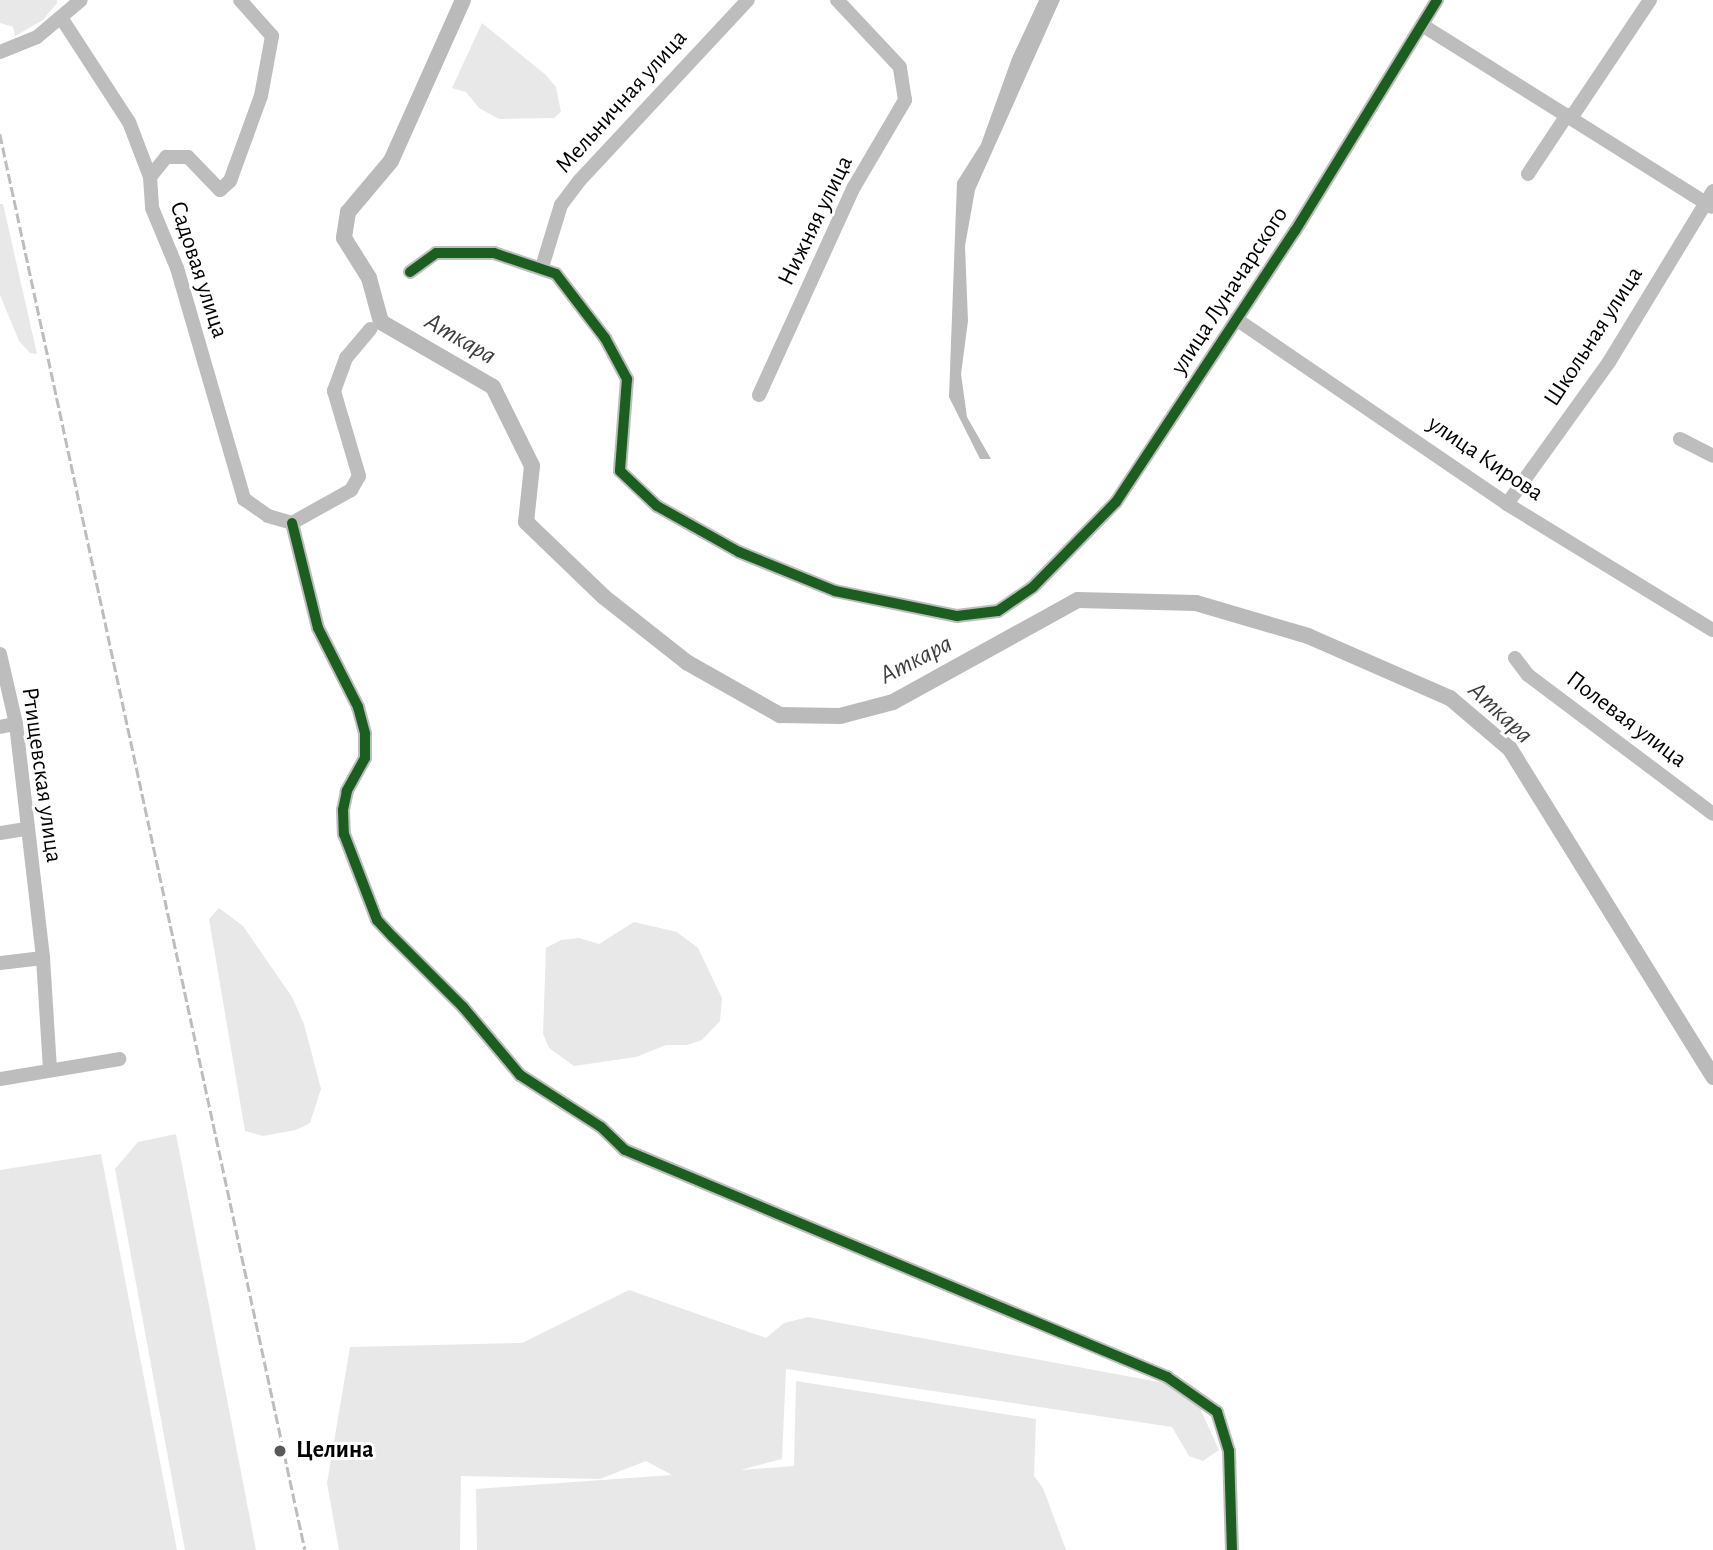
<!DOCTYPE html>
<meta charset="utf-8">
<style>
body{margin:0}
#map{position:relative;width:1713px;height:1550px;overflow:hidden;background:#fff;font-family:"Alegreya Sans",sans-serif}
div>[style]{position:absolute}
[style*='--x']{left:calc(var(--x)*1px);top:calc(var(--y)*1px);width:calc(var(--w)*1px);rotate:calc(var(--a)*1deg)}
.green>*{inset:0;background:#e8e8e8}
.water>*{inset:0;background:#bababa}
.river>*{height:16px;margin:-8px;padding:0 8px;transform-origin:8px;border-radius:8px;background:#bababa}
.minor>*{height:14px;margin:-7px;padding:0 7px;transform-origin:7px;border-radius:7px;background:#bdbdbd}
.rail>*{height:2.5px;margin-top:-1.25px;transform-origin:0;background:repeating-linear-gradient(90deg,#bdbdbd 0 10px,transparent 0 13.5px)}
.cycleway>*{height:10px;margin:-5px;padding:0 5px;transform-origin:5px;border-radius:5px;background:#1b5e20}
.dots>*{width:19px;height:19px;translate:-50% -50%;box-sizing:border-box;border:4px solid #fff;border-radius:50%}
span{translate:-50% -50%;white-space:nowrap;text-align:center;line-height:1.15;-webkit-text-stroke:6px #fff;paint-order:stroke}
.street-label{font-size:24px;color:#000}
.poi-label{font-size:24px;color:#000;font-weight:700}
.left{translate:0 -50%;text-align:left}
.water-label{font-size:26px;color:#3d3d3d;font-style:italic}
</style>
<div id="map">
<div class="green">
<div style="clip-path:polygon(0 0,57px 0,57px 3px,43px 20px,15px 36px,13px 27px,0 23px)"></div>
<div style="clip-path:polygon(482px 23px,546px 75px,556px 87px,561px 112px,554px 118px,499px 119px,479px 108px,466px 92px,452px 88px)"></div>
<div style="clip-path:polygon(0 204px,3px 204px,37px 354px,30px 353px,19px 341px,0 295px)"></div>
<div style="clip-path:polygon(219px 908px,243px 926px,292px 997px,304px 1024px,321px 1089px,310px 1123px,296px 1130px,263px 1136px,245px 1131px,209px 919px)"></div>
<div style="clip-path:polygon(634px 922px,677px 932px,698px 948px,722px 998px,720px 1021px,702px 1040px,687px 1045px,666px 1045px,636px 1057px,574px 1066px,549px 1048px,543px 1034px,546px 948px,561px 940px,579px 938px,599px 944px)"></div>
<div style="clip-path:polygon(176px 1134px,256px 1550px,185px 1550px,115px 1169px,138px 1142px)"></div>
<div style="clip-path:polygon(101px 1154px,177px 1550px,0 1550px,0 1170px)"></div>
<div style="clip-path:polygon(629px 1290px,766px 1338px,784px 1323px,808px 1317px,1191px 1388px,1219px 1450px,1203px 1461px,1189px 1456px,1172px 1427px,786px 1369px,782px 1459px,741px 1470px,794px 1466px,796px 1381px,1036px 1419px,1034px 1476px,1043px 1488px,1066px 1550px,477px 1550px,476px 1489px,672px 1475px,646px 1461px,600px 1479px,461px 1476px,460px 1550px,339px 1550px,327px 1483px,350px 1347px,522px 1343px)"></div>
</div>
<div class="water">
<div style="clip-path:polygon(1039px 0,1060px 0,975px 190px,965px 246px,968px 321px,961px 374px,967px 417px,991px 459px,980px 459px,949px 397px,957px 182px,981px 144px,1012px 58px)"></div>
</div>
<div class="river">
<div style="--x:463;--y:0;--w:176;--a:114.1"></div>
<div style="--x:391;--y:161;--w:67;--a:130.1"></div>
<div style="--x:348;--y:212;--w:26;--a:99"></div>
<div style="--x:344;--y:238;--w:47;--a:58"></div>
<div style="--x:369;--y:278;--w:46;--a:74.7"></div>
<div style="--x:381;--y:322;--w:129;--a:30.1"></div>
<div style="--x:493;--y:387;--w:88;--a:63.7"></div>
<div style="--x:532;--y:466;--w:56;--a:96.1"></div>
<div style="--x:526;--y:522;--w:108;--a:43.9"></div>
<div style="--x:604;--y:597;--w:107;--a:38.2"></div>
<div style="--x:688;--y:663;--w:106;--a:29.5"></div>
<div style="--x:780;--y:715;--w:60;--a:1"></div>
<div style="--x:840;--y:716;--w:55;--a:-14.8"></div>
<div style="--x:893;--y:702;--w:211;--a:-28.9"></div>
<div style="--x:1078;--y:600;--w:118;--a:1.5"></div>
<div style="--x:1196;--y:603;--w:117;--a:16.4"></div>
<div style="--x:1308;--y:636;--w:155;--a:23.6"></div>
<div style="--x:1450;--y:698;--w:79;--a:40.4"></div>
<div style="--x:1510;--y:749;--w:386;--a:58.2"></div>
</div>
<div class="minor">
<div style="--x:62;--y:19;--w:123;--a:57"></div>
<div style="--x:129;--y:122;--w:59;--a:69.1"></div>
<div style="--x:150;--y:177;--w:31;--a:86"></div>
<div style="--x:152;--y:208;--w:65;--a:67.4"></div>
<div style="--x:177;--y:268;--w:241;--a:73.8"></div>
<div style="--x:244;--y:499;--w:29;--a:35"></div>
<div style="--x:268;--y:516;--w:25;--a:16"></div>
<div style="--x:1422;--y:25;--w:342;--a:32.1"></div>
<div style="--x:0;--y:52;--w:40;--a:-22"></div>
<div style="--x:37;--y:37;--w:57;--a:-40.1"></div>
<div style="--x:1571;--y:118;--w:142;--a:-56.2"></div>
<div style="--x:1528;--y:174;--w:71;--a:-56.5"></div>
<div style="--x:150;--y:177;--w:26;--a:-51"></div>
<div style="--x:166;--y:157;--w:22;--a:0"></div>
<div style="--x:188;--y:157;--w:46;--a:45.9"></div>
<div style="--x:220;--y:190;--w:13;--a:-42"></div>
<div style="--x:230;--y:181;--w:90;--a:-70"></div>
<div style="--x:261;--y:96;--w:61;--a:-79.6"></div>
<div style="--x:272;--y:36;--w:48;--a:-131.6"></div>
<div style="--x:542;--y:267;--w:65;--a:-73"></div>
<div style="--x:561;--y:205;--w:31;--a:-53"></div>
<div style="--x:580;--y:180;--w:246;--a:-47"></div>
<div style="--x:410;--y:272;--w:32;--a:-36"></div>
<div style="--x:436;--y:253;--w:58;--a:0"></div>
<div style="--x:494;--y:253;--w:65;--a:18.7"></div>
<div style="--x:556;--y:274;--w:81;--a:52.6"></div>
<div style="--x:605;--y:338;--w:47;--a:61.8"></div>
<div style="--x:627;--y:379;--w:92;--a:94.4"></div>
<div style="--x:620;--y:471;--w:51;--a:43.4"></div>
<div style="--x:657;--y:506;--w:94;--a:29.3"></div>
<div style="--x:739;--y:552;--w:104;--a:22.1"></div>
<div style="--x:835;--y:591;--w:125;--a:11.6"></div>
<div style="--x:957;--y:616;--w:41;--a:-7"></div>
<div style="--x:998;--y:611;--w:42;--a:-34.4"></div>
<div style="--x:1033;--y:587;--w:119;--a:-45.7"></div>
<div style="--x:1116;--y:502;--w:325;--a:-56.6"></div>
<div style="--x:1295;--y:231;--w:271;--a:-58.4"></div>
<div style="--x:1236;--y:319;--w:328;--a:34.3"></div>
<div style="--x:1507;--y:504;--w:241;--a:31.5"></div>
<div style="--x:759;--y:395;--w:229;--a:-65.5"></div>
<div style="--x:854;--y:187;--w:101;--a:-59.6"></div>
<div style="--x:905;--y:100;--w:33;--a:-99"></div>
<div style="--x:900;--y:67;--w:92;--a:-133.2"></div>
<div style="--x:1680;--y:439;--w:37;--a:27"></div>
<div style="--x:1507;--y:504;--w:175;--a:-54.3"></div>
<div style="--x:1609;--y:362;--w:200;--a:-58.7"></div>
<div style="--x:292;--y:523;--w:108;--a:76.1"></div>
<div style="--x:318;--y:628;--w:89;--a:63.1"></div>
<div style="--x:358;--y:707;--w:28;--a:75"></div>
<div style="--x:365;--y:734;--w:24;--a:90"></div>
<div style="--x:365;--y:758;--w:38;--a:119"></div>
<div style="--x:347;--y:791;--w:19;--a:102"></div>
<div style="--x:343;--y:810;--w:24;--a:88"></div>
<div style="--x:344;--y:834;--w:92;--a:69"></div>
<div style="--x:377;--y:920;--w:23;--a:47"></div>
<div style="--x:393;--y:937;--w:99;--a:45"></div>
<div style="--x:463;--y:1007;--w:89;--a:50"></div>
<div style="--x:520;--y:1075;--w:96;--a:32.7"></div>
<div style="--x:601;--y:1127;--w:33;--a:44"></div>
<div style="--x:625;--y:1150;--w:588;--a:22.72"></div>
<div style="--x:1167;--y:1377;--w:61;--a:35"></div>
<div style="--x:1217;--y:1412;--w:41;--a:72.9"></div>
<div style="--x:1229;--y:1451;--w:99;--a:88.3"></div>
<div style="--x:292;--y:523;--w:68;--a:-29.2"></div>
<div style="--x:351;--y:490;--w:16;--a:-60"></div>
<div style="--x:359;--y:476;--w:89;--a:-106.4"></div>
<div style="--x:334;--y:391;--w:35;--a:-70"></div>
<div style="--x:346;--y:358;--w:38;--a:-50"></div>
<div style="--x:0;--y:654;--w:72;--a:77.1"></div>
<div style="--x:16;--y:724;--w:236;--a:83.4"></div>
<div style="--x:43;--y:958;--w:112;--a:86.4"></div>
<div style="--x:1515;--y:658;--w:21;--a:53"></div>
<div style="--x:1528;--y:675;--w:231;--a:36.9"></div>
<div style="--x:0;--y:727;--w:16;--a:-11"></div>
<div style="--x:0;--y:833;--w:25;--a:-9"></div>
<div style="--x:0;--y:963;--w:43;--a:-6.6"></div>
<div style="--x:0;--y:1079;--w:121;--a:-9.5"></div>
</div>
<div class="rail">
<div style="--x:0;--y:134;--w:1448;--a:77.84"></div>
</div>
<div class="cycleway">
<div style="--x:410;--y:272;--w:32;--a:-36"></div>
<div style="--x:436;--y:253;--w:58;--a:0"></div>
<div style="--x:494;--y:253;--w:65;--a:18.7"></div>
<div style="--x:556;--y:274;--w:81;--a:52.6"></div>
<div style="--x:605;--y:338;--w:47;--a:61.8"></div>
<div style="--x:627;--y:379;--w:92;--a:94.4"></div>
<div style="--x:620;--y:471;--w:51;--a:43.4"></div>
<div style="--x:657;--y:506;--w:94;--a:29.3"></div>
<div style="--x:739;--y:552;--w:104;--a:22.1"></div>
<div style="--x:835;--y:591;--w:125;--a:11.6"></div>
<div style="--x:957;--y:616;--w:41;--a:-7"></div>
<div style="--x:998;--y:611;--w:42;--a:-34.4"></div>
<div style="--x:1033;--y:587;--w:119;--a:-45.7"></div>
<div style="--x:1116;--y:502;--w:325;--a:-56.6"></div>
<div style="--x:1295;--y:231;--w:271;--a:-58.4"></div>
<div style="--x:292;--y:523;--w:108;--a:76.1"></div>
<div style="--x:318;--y:628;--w:89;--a:63.1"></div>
<div style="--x:358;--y:707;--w:28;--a:75"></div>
<div style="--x:365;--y:734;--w:24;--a:90"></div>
<div style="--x:365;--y:758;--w:38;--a:119"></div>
<div style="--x:347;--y:791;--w:19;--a:102"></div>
<div style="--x:343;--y:810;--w:24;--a:88"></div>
<div style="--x:344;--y:834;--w:92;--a:69"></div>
<div style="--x:377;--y:920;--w:23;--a:47"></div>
<div style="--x:393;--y:937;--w:99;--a:45"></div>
<div style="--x:463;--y:1007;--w:89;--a:50"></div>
<div style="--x:520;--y:1075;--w:96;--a:32.7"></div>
<div style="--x:601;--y:1127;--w:33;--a:44"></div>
<div style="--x:625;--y:1150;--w:588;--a:22.72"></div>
<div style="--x:1167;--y:1377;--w:61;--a:35"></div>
<div style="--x:1217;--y:1412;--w:41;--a:72.9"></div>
<div style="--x:1229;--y:1451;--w:99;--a:88.3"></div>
</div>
<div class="dots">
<div style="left:280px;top:1451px;background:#595959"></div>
</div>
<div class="street-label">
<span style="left:622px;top:102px;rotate:-48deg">Мельничная улица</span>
<span style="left:816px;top:221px;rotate:-64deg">Нижняя улица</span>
<span style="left:198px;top:270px;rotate:72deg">Садовая улица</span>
<span style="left:1230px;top:291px;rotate:-57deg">улица Луначарского</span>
<span style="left:1594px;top:337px;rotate:-57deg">Школьная улица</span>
<span style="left:1485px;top:459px;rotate:34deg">улица Кирова</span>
<span style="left:1626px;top:720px;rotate:37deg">Полевая улица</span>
<span style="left:41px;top:775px;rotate:82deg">Ртищевская улица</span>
</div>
<div class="poi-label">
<span class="left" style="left:296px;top:1451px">Целина</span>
</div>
<div class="water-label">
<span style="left:460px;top:339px;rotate:30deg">Аткара</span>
<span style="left:916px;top:660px;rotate:-27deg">Аткара</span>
<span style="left:1500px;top:713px;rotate:43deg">Аткара</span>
</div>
</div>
